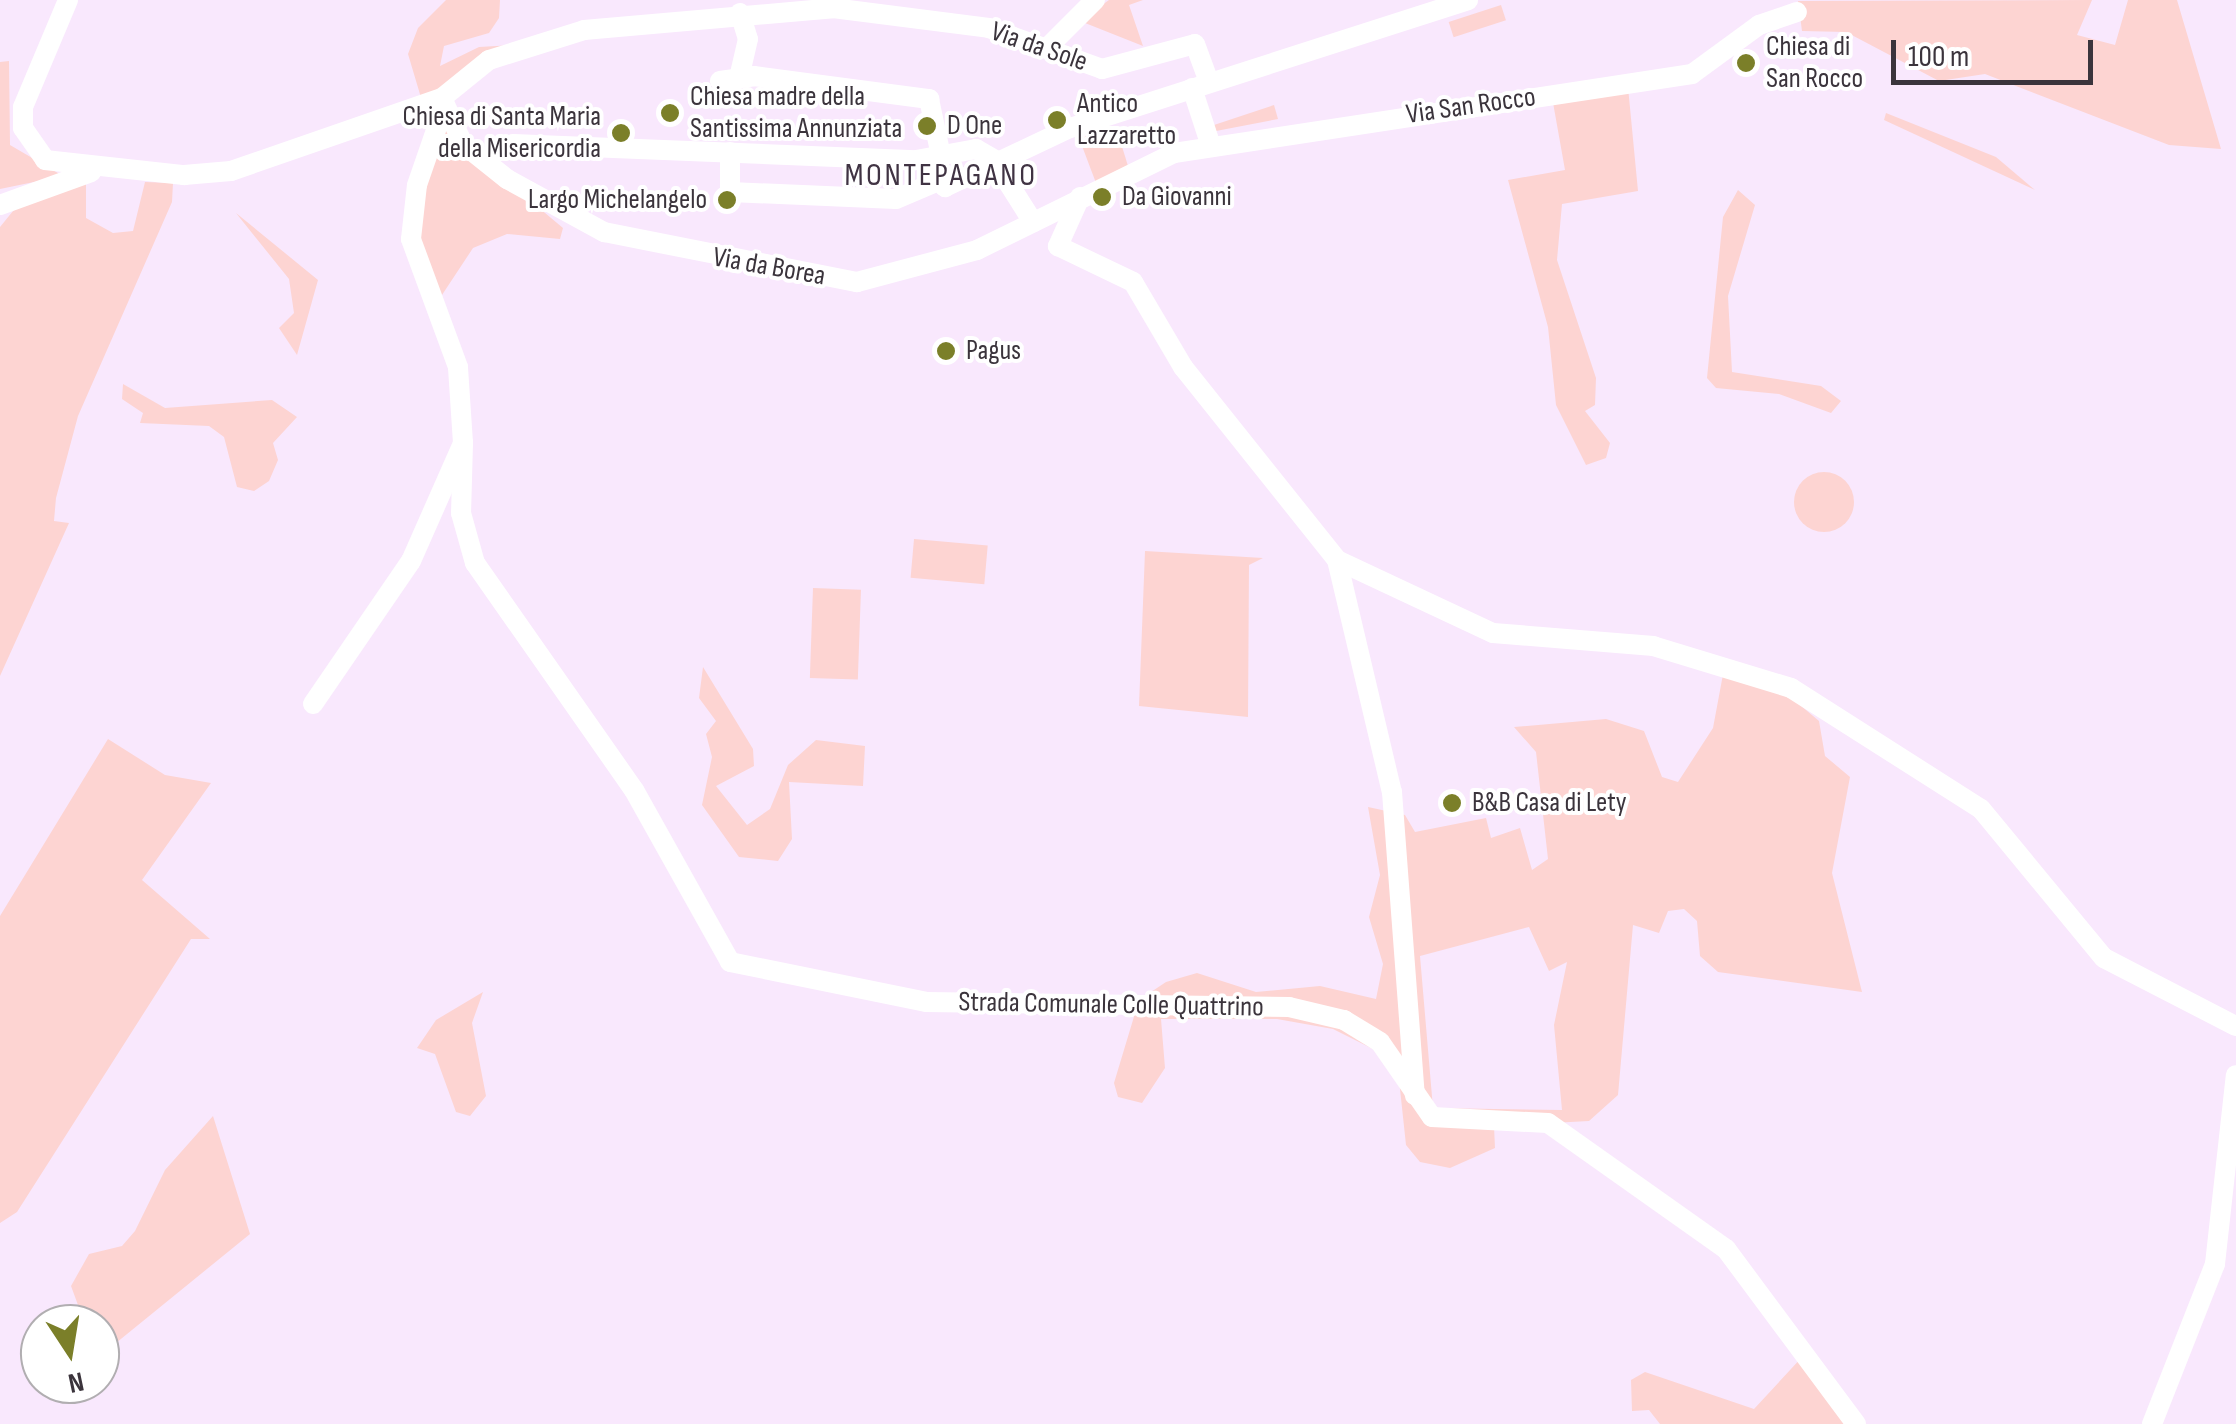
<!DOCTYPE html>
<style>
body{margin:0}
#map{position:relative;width:2236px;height:1424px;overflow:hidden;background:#f9e8fd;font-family:"Sofia Sans Condensed",sans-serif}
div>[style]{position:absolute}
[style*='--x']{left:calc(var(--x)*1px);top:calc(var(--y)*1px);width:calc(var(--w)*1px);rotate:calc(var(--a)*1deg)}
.green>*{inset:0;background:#fdd4d2;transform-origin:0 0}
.round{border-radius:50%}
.minor>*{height:20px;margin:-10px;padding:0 10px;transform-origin:10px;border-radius:10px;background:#fff}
.dots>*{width:28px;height:28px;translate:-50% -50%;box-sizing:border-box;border:5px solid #fff;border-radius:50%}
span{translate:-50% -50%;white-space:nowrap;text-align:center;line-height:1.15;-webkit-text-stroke:8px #fff;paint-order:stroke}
.street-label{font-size:28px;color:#3b343c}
.poi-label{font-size:28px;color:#3b343c}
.left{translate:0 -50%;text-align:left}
.right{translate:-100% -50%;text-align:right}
.quarter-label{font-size:32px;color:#403343;letter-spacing:2.5px}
.north{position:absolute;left:20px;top:1304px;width:100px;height:100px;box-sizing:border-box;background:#fff;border:2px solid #b1aeb1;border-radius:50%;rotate:168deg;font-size:28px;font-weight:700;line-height:40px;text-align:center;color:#3b343c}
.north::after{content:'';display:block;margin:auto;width:35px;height:45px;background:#7b7f29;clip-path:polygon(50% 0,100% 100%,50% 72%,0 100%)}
.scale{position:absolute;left:1891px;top:40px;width:202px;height:45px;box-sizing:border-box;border:5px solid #3b343c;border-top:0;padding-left:12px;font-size:30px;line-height:35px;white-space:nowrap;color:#3b343c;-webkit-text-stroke:8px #fff;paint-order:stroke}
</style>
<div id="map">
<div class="green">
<div style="clip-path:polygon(446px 0,500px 0,499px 18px,489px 33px,444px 46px,440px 66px,479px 47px,516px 45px,422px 101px,408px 54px,418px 28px)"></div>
<div style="clip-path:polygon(1109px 0,1143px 0,1129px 5px,1143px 46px,1080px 21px)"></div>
<div style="clip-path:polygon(2092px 0,2077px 35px,2115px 45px,2128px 0,2177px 0,2221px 149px,2169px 145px,1985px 74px,1939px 81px,1846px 32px,1802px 31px,1798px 1px)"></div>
<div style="left:1501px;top:5px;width:16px;height:55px;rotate:72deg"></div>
<div style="clip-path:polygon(9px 61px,10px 145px,63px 176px,0 189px,0 62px)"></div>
<div style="clip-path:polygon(1628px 87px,1638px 191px,1562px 204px,1557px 260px,1596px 378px,1595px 405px,1585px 411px,1610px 443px,1606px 458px,1586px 465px,1556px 405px,1548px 327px,1508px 180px,1565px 170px,1552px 97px)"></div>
<div style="clip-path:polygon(1274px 105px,1278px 119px,1216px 131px,1214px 125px)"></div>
<div style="clip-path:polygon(1886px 113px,1996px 157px,2035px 190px,1884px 120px)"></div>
<div style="clip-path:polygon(441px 126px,563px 228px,560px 239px,507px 234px,473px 248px,440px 298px,417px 238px,418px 200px)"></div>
<div style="clip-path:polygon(1116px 127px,1128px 166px,1096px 183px,1079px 138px)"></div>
<div style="clip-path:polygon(86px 181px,86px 218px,113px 233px,133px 231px,145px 182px,173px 183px,172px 202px,78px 416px,56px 498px,54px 521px,69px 523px,0 676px,0 227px,22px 200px)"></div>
<div style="clip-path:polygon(1738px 190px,1755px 205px,1728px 296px,1732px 372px,1821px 386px,1841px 401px,1831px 413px,1779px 394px,1716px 388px,1707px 378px,1723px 217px)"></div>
<div style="clip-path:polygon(236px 213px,318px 280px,297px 355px,279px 328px,294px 313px,289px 279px)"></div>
<div style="clip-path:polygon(123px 384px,165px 408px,272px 400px,297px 417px,273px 443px,278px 460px,269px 481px,254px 491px,237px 487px,224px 437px,209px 426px,140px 423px,143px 413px,122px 399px)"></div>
<div class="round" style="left:1794px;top:472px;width:60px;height:60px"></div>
<div style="left:914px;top:539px;width:74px;height:39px;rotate:5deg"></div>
<div style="clip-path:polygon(1145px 551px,1263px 558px,1249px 565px,1248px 717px,1139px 706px)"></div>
<div style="left:813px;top:588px;width:48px;height:90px;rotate:2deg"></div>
<div style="clip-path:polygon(703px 667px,753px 749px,754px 766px,716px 786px,747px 825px,770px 809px,788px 765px,816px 740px,865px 746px,863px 786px,789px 782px,792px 839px,778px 861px,739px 857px,702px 805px,712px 757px,706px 734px,716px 721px,699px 698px)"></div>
<div style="clip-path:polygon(evenodd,1724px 669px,1787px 694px,1819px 721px,1825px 756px,1850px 777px,1832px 873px,1862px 992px,1718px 972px,1700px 956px,1697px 921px,1684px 909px,1668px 911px,1659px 933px,1633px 925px,1618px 1095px,1589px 1121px,1494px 1126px,1495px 1148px,1450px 1168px,1420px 1162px,1406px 1145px,1397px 1061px,1333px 1029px,1277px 1019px,1161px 1019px,1165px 1068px,1142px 1103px,1118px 1097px,1114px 1083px,1139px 1000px,1166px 982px,1197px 973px,1256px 992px,1320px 986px,1376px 999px,1383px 964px,1369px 917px,1380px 875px,1368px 807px,1405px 815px,1415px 832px,1486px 818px,1491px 838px,1520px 828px,1532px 870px,1548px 859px,1536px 752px,1514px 727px,1606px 719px,1644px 731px,1662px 777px,1678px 782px,1713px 728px,1724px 669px,1529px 927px,1549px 971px,1567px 962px,1554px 1025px,1562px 1110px,1433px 1108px,1420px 956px,1529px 927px)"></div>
<div style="clip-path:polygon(108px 739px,165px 775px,211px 783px,142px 880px,210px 939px,191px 939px,17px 1212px,0 1223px,0 916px)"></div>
<div style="clip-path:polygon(483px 992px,472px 1023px,486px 1096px,470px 1116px,456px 1112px,435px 1054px,417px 1048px,436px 1020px)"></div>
<div style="clip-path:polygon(213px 1116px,250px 1234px,100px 1356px,100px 1324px,85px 1324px,71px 1286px,89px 1254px,122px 1246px,135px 1231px,165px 1170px)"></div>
<div style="clip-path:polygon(1803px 1356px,1849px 1424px,1660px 1424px,1649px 1410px,1632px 1411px,1631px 1380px,1645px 1372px,1754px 1409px)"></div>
</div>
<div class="minor">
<div style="--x:68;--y:0;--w:116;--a:112.8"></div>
<div style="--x:23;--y:107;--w:21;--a:90"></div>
<div style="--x:23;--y:128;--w:39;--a:55"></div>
<div style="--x:45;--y:160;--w:140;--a:6.2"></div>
<div style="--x:184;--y:175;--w:47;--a:-4.9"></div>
<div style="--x:231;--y:171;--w:223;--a:-19.1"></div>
<div style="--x:740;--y:13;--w:27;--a:73"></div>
<div style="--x:748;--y:39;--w:37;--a:103"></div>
<div style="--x:1049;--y:46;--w:65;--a:-45"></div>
<div style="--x:720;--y:81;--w:34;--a:-8"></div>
<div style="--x:754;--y:76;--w:177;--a:7.5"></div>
<div style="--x:929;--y:99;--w:58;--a:78.1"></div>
<div style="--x:1192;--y:88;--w:58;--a:71.9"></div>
<div style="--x:442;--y:98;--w:51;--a:65.5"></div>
<div style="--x:463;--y:144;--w:56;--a:38.5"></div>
<div style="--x:507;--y:179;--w:111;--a:28.7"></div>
<div style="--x:604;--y:232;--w:258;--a:11.2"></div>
<div style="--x:857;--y:282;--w:124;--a:-14.9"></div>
<div style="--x:977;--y:250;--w:220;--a:-26.2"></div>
<div style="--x:1174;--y:153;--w:524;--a:-8.67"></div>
<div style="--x:1692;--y:74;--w:83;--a:-36.2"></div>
<div style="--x:1759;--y:25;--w:40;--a:-18.9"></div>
<div style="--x:442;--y:98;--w:60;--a:-39"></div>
<div style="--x:489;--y:60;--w:100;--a:-17.5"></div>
<div style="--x:584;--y:30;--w:250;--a:-5"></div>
<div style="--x:833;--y:8;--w:157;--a:7.3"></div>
<div style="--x:989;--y:28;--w:120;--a:19.9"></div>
<div style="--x:1102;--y:69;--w:96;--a:-15"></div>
<div style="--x:1195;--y:44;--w:40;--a:69.8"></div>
<div style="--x:513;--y:144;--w:403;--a:2.3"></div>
<div style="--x:916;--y:160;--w:61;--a:-10.4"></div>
<div style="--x:976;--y:149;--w:20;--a:30"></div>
<div style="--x:993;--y:159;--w:75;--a:57.6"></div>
<div style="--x:730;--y:152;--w:40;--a:90"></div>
<div style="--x:730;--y:192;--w:166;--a:2.4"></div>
<div style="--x:896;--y:199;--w:39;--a:-23"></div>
<div style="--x:941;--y:156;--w:22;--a:124"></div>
<div style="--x:929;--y:174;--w:21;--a:39"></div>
<div style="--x:945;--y:187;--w:138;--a:-25.3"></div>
<div style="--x:1070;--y:128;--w:418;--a:-17.8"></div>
<div style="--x:1080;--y:197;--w:54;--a:114.2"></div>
<div style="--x:1058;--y:246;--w:83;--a:25.6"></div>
<div style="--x:1133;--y:282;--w:99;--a:59.5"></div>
<div style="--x:1183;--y:367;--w:247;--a:51.4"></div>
<div style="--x:1337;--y:560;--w:172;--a:25.1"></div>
<div style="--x:1493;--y:633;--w:161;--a:4.6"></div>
<div style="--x:1653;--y:646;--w:144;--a:16.9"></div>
<div style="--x:1791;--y:688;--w:225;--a:32.5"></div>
<div style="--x:1981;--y:809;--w:193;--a:50.5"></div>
<div style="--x:2104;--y:958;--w:148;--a:27.3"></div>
<div style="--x:0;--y:205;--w:97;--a:-19.9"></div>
<div style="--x:463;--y:443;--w:70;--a:91.6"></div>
<div style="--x:461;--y:513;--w:52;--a:74.4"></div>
<div style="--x:475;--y:563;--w:277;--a:55"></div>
<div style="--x:634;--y:790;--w:197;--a:60.8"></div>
<div style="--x:730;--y:962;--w:200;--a:11.5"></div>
<div style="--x:926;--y:1002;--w:363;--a:0.8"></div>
<div style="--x:1289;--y:1007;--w:57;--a:13.3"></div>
<div style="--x:1344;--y:1020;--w:42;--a:31.4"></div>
<div style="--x:1380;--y:1042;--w:91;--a:55.3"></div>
<div style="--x:1432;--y:1117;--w:116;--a:3"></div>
<div style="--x:1548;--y:1123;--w:218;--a:35.3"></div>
<div style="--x:1726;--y:1249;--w:218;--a:53.4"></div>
<div style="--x:1337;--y:560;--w:238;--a:76.7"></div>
<div style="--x:1392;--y:792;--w:304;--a:85.7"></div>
<div style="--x:313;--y:704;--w:173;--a:-55.6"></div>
<div style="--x:411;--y:561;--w:129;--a:-66.2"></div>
<div style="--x:463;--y:443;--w:76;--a:-93.8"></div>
<div style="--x:458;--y:367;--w:136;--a:-110.2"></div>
<div style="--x:411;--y:239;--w:54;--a:-83.7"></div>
<div style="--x:417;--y:185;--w:79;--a:-70.9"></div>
<div style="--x:2152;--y:1424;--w:172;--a:-68.5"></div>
<div style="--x:2215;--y:1264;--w:190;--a:-83.7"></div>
</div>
<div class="dots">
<div style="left:1746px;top:63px;background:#7b7f29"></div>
<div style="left:670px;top:113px;background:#7b7f29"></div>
<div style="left:1057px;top:120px;background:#7b7f29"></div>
<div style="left:927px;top:126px;background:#7b7f29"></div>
<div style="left:621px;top:133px;background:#7b7f29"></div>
<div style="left:1102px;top:197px;background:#7b7f29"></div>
<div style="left:727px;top:200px;background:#7b7f29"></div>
<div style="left:946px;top:351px;background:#7b7f29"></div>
<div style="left:1452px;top:803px;background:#7b7f29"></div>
</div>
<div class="street-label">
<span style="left:1039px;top:47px;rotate:19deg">Via da Sole</span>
<span style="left:1471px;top:106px;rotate:-8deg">Via San Rocco</span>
<span style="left:769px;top:267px;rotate:10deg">Via da Borea</span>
<span style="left:1111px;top:1005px;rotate:1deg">Strada Comunale Colle Quattrino</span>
</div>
<div class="poi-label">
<span class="left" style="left:1766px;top:63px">Chiesa di<br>San Rocco</span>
<span class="left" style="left:690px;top:113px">Chiesa madre della<br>Santissima Annunziata</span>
<span class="left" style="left:1077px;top:120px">Antico<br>Lazzaretto</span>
<span class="right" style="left:601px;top:133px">Chiesa di Santa Maria<br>della Misericordia</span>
<span class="left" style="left:947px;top:126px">D One</span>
<span class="left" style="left:1122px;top:197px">Da Giovanni</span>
<span class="right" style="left:707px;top:200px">Largo Michelangelo</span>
<span class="left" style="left:966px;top:351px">Pagus</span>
<span class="left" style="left:1472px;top:803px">B&amp;B Casa di Lety</span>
</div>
<div class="quarter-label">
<span style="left:941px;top:176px">MONTEPAGANO</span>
</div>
<div class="north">N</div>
<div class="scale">100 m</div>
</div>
